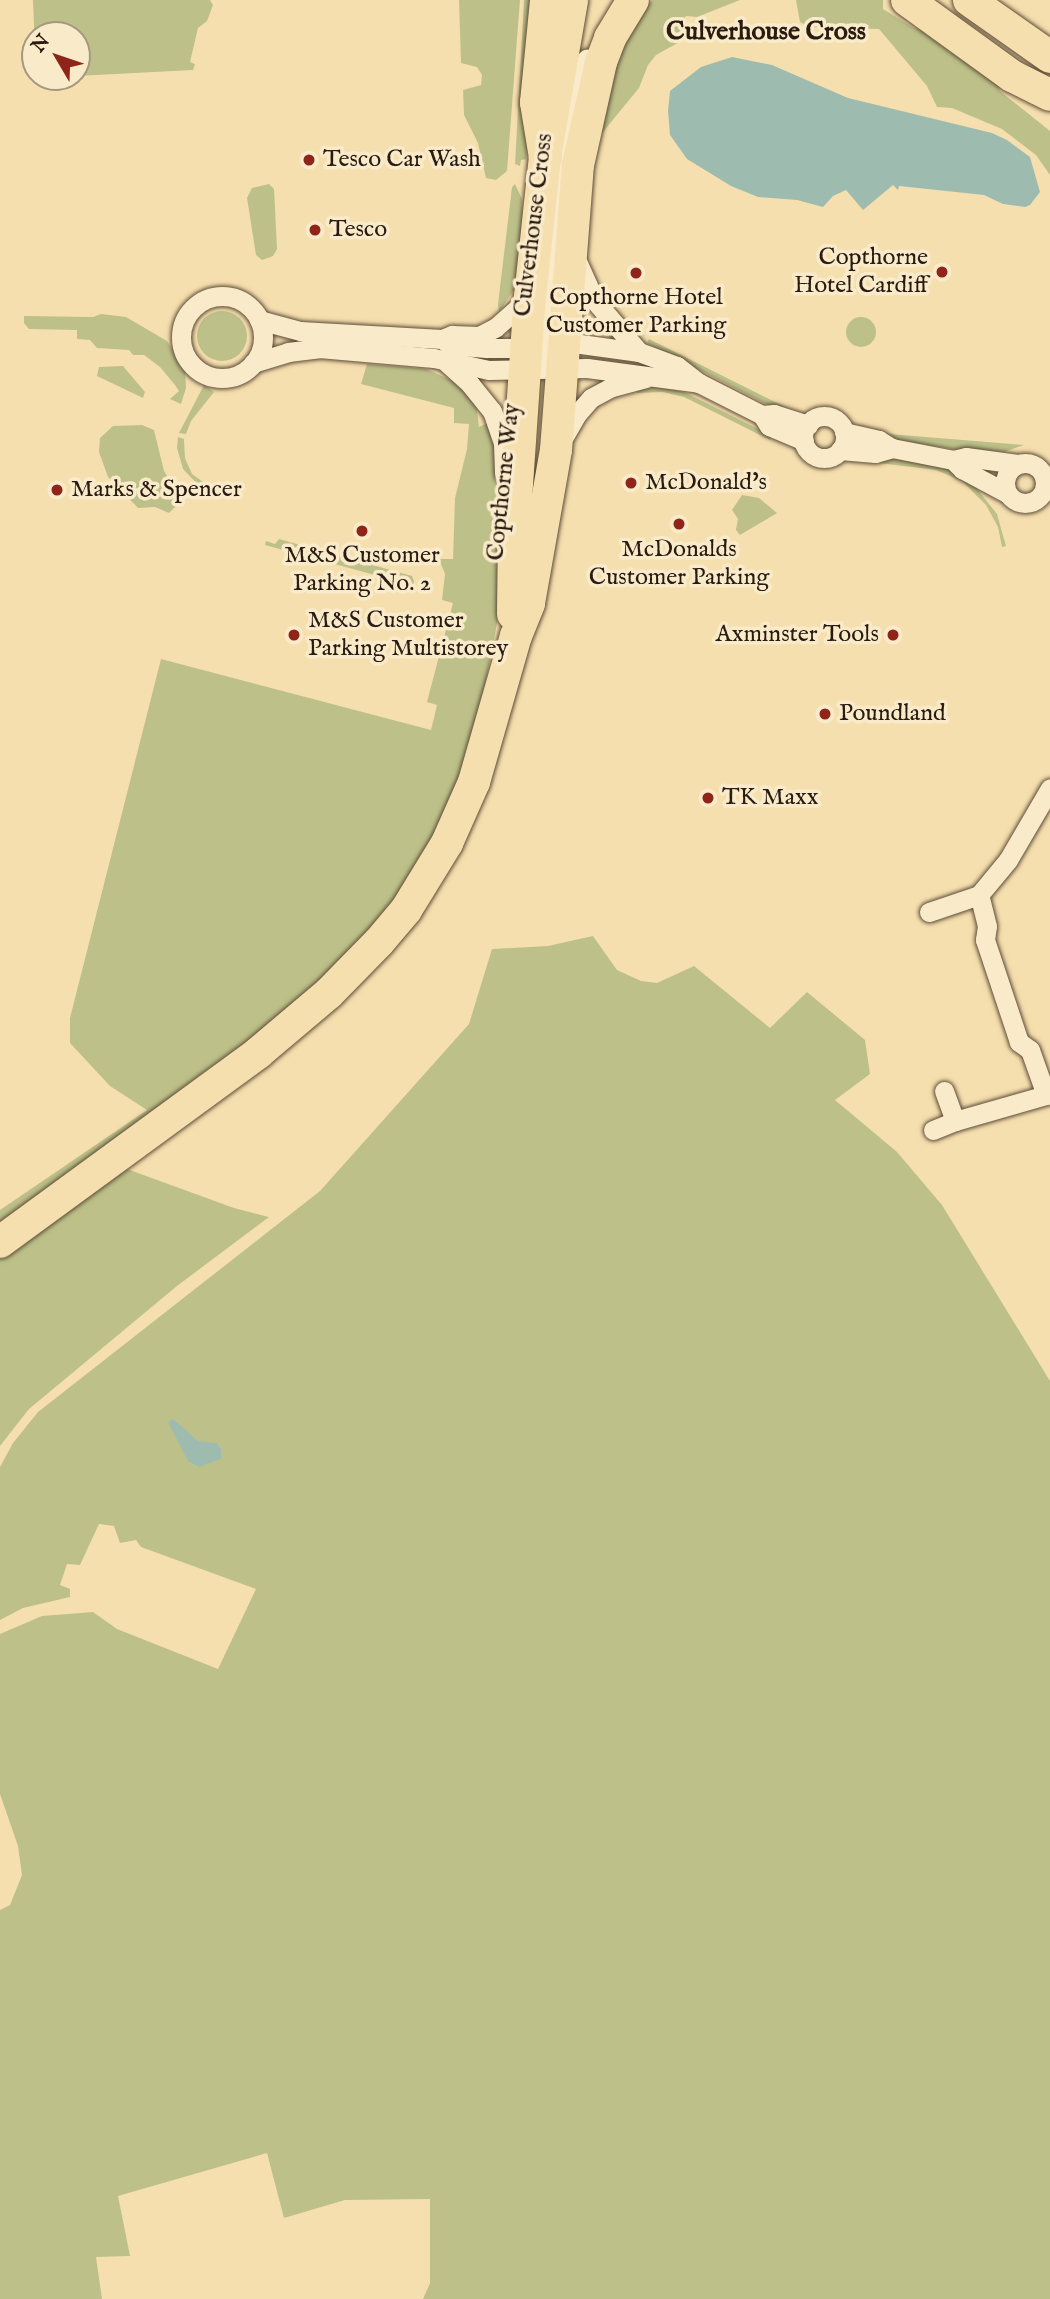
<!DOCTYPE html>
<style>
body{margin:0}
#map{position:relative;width:1050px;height:2299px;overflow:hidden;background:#f6dfae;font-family:"IM FELL English",serif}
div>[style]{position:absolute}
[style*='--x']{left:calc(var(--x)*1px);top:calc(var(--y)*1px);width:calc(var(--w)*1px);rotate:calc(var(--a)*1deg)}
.green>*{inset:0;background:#bdc189}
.round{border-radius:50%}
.water>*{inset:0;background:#9dbcaf}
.roads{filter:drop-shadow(0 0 2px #5d4c38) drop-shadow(0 0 2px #5d4c38)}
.minor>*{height:19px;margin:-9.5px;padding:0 9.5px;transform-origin:9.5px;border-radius:9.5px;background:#f9eaca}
.minor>.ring{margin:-9.5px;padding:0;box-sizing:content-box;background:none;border:19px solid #f9eaca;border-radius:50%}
.primary>*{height:32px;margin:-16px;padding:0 16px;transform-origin:16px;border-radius:16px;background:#f6dfae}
.trunk>*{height:33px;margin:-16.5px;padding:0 16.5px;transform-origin:16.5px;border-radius:16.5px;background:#f6dfae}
.dots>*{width:19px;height:19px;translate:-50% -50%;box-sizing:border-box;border:4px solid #f9eaca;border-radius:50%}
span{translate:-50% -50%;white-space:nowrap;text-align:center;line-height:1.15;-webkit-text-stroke:7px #f9eaca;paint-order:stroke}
.poi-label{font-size:24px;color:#2a1b11}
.left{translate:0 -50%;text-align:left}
.right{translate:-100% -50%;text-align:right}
.street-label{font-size:24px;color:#2a1b11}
.neighbourhood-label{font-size:26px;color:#2a1b11;font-weight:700}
.north{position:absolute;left:21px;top:21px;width:70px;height:70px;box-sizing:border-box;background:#f9eaca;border:2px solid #a69780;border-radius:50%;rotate:309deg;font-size:19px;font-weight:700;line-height:28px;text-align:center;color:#2a1b11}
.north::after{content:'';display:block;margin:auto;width:24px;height:32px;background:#8f2418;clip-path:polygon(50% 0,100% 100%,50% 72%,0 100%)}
</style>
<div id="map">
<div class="green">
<div style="clip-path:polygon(33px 0,210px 0,213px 5px,207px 21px,198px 28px,190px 62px,195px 64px,193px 70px,77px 76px,77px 35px,35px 35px,35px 49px)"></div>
<div style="clip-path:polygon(459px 0,520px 0,507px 171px,496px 180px,486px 178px,478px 143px,464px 115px,463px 90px,481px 85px,482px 75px,477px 67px,461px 63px)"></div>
<div style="clip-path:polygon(524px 0,542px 0,526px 159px,521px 160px,520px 166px,515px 164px)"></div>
<div style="clip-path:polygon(653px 0,740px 0,697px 17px,686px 16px,683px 20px,694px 29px,692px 35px,656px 55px,648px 65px,639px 88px,598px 138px,602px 86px,640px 12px)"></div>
<div style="clip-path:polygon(796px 0,883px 0,883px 9px,914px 28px,926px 31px,995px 78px,1000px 91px,1050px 131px,1050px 175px,1036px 155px,1002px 129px,952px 108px,937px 107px,927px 86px,879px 29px,809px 27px,800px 22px)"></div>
<div style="clip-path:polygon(269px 184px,274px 189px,277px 249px,273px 256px,262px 260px,256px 255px,247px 198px,252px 188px)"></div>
<div style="clip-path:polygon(515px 184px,522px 199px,524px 250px,517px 285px,499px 312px,498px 304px,512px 187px)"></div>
<div class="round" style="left:197px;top:311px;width:50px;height:50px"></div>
<div style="clip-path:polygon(101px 314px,126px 317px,167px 341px,185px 368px,186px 388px,181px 404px,170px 399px,179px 391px,175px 385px,160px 367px,144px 355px,133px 355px,129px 350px,97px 348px,90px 340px,77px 339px,77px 330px,29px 329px,24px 323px,24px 316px,93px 317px)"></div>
<div class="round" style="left:846px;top:317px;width:30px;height:30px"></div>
<div style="clip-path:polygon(649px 339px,783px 406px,784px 408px,774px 408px,647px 343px)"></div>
<div style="clip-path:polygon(367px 364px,426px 369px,453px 381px,476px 404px,479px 427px,492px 421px,500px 452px,498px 491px,505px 537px,500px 608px,480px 711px,455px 795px,423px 857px,380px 920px,296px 1005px,0 1230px,0 1210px,147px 1110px,110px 1086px,70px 1043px,70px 1018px,161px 659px,431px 730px,437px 705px,427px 702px,453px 603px,442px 600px,445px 574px,439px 559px,453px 559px,455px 498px,467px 449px,469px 424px,454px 423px,454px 408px,361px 384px)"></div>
<div style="clip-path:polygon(123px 366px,145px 392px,143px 398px,97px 376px,99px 367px)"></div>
<div style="clip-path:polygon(204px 385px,214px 392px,191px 421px,186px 434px,179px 433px)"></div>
<div style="clip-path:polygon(653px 386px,684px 392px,772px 436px,770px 440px,684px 397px,663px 392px,637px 393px,636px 388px)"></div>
<div style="clip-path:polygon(142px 425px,154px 430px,164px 471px,182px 500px,169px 513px,155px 507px,138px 508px,108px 477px,99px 452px,100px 438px,113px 426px)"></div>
<div style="clip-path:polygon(876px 429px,889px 434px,1024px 445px,1004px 452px,961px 450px,894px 440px,874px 434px)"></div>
<div style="clip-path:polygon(178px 437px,184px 439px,185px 458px,192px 474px,206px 484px,220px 488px,218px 499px,205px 492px,183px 469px,177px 448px)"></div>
<div style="clip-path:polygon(871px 457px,893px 458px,946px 468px,973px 484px,997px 514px,1006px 546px,1002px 547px,998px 527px,986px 505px,962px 481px,936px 470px,871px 462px)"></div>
<div style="clip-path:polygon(742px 495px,759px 498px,777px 513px,740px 535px,736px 530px,738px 519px,732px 510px)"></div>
<div style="clip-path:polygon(279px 539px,412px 576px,414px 581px,412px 590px,406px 589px,404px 583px,265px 545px,266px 541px,275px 544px)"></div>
<div style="clip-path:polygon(593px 936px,617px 970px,641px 981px,657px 983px,694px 966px,770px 1028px,807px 992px,865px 1040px,870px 1074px,835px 1100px,897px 1152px,942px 1205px,1050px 1381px,1050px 2299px,423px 2299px,430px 2283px,430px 2199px,345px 2200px,284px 2218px,267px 2153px,118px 2196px,130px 2256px,96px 2257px,102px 2299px,0 2299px,0 1910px,10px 1905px,22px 1875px,18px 1846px,0 1794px,0 1634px,42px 1616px,93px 1612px,117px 1629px,218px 1669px,256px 1589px,141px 1547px,136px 1540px,120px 1543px,114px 1526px,99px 1524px,80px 1565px,67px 1564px,60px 1585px,70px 1589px,70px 1597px,23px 1608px,0 1620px,0 1467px,13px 1443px,38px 1412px,320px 1191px,469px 1024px,492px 949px,548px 946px)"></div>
<div style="clip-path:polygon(127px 1169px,234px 1208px,269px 1217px,177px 1286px,29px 1409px,0 1446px,0 1259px)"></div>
</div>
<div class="water">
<div style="clip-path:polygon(732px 57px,772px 65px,848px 98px,992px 133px,1007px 140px,1030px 157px,1040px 192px,1030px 205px,1025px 207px,1003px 204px,984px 195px,899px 186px,898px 190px,893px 185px,863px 210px,846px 190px,833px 196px,823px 207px,797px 200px,758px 197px,731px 186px,687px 159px,670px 135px,668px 111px,670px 91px,701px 67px)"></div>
<div style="clip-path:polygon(173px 1419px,198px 1441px,217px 1443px,221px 1449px,221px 1459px,199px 1467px,188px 1461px,168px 1422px)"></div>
</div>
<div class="roads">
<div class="minor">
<div style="--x:576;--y:259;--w:46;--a:65.7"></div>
<div style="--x:595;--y:301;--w:67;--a:49.2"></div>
<div class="ring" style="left:181px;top:296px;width:63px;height:63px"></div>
<div style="--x:259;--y:320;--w:42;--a:15"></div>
<div style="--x:300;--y:331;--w:142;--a:3.2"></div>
<div style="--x:442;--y:339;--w:11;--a:-22"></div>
<div style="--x:452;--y:335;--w:27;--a:2"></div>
<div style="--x:479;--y:336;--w:18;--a:-27"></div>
<div style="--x:495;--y:328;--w:47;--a:-41.5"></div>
<div style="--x:442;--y:339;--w:10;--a:37"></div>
<div style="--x:450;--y:345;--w:36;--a:5"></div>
<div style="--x:486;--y:348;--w:40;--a:0"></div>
<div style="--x:526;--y:348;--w:40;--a:-8.5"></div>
<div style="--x:566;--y:342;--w:74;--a:7.8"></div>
<div style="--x:639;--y:352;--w:40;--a:20.2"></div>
<div style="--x:677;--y:366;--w:28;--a:38"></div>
<div style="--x:699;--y:383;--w:71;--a:26.9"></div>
<div style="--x:762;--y:415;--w:13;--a:58"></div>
<div style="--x:769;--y:426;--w:38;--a:23"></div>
<div style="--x:540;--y:355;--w:10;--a:-61"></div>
<div style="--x:545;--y:346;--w:183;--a:-84"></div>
<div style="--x:564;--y:164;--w:108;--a:-77.8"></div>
<div style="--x:253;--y:363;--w:37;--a:-17"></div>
<div style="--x:288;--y:352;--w:31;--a:-7"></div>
<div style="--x:319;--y:348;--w:115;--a:5"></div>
<div style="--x:434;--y:358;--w:56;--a:12.3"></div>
<div style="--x:489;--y:370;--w:98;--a:-1.2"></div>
<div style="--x:587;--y:368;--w:113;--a:7.6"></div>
<div style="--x:447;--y:363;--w:31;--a:42"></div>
<div style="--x:470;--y:384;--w:35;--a:51"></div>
<div style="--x:492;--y:411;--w:34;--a:71"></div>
<div style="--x:503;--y:443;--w:31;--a:88"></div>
<div style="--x:762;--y:415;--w:12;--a:-5"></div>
<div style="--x:774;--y:414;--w:36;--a:18"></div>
<div class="ring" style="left:803px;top:416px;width:23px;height:23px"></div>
<div style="--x:844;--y:432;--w:36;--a:13"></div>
<div style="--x:879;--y:440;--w:15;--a:32"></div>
<div style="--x:892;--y:448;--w:62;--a:11.1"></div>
<div style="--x:953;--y:460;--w:13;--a:-13"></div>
<div style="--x:966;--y:457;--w:52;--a:7.7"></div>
<div style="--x:562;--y:440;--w:30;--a:-60"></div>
<div style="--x:577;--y:414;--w:21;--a:-49"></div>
<div style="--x:591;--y:398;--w:24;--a:-28"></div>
<div style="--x:612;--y:387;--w:35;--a:-15"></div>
<div style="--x:840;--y:450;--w:35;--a:5"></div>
<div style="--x:875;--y:453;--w:18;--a:-16"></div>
<div style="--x:953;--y:460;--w:13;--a:45"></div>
<div style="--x:962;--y:469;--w:51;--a:28.1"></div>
<div class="ring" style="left:1005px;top:463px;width:21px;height:21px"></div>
<div style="--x:929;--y:912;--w:53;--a:-18.8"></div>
<div style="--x:979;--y:895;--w:45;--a:-50.4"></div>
<div style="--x:1008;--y:860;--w:83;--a:-59.7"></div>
<div style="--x:955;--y:1121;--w:95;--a:-15.9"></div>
<div style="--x:1046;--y:1095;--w:48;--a:-109.6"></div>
<div style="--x:1030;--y:1050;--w:14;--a:-144"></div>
<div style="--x:1019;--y:1042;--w:108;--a:-108.4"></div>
<div style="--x:985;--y:940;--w:14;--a:-82"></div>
<div style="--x:987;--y:926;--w:32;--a:-104"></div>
<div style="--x:933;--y:1130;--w:24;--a:-22"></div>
<div style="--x:955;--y:1121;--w:32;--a:-110"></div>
</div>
<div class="primary">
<div style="--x:907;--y:0;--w:130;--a:35.9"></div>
<div style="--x:1012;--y:76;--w:42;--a:26.6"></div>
<div style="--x:969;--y:0;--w:99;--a:35.1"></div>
<div style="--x:513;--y:614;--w:85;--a:-89.3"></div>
<div style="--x:514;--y:529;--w:233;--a:-86.1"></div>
<div style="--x:530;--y:297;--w:141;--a:-83.9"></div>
<div style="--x:545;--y:157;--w:159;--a:-80.2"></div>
<div style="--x:0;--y:1242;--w:320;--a:-36.2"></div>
<div style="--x:258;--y:1053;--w:93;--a:-40.2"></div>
<div style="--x:329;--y:993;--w:71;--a:-45.6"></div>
<div style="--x:379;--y:942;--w:42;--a:-49.8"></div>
<div style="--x:406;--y:910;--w:79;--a:-58.5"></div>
<div style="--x:447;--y:843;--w:67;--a:-66.1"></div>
<div style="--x:474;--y:782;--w:152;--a:-74"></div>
<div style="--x:516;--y:636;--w:35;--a:-68"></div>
<div style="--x:529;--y:603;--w:155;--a:-80"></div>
<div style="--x:556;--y:450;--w:286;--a:-85.6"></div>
<div style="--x:578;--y:165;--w:106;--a:-77.4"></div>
<div style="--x:601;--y:62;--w:26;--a:-69"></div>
<div style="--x:610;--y:38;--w:44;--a:-58.8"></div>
</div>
<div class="trunk">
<div style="--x:545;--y:157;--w:56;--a:-99.3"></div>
<div style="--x:536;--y:102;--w:102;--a:-84.4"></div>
</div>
</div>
<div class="dots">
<div style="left:309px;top:160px;background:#8f2418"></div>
<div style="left:315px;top:230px;background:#8f2418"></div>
<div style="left:942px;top:272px;background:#8f2418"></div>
<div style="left:636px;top:273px;background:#8f2418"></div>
<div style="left:631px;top:483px;background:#8f2418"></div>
<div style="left:57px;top:490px;background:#8f2418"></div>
<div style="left:679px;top:524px;background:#8f2418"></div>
<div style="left:362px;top:531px;background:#8f2418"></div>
<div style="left:294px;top:635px;background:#8f2418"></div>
<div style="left:893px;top:635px;background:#8f2418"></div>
<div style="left:825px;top:714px;background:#8f2418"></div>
<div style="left:708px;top:798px;background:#8f2418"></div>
</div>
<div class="poi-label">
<span class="left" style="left:323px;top:160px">Tesco Car Wash</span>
<span class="left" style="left:329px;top:230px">Tesco</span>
<span class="right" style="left:928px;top:272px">Copthorne<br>Hotel Cardiff</span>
<span style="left:636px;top:312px">Copthorne Hotel<br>Customer Parking</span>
<span class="left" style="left:645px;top:483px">McDonald's</span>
<span class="left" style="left:71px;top:490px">Marks &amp; Spencer</span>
<span style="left:679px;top:564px">McDonalds<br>Customer Parking</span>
<span style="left:362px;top:570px">M&amp;S Customer<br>Parking No. 2</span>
<span class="left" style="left:308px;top:635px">M&amp;S Customer<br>Parking Multistorey</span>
<span class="right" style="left:879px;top:635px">Axminster Tools</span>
<span class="left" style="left:839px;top:714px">Poundland</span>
<span class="left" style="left:722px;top:798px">TK Maxx</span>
</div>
<div class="street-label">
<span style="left:534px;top:225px;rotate:-83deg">Culverhouse Cross</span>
<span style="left:504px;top:482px;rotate:-84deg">Copthorne Way</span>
</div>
<div class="neighbourhood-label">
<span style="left:766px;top:32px">Culverhouse Cross</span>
</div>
<div class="north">N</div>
</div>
